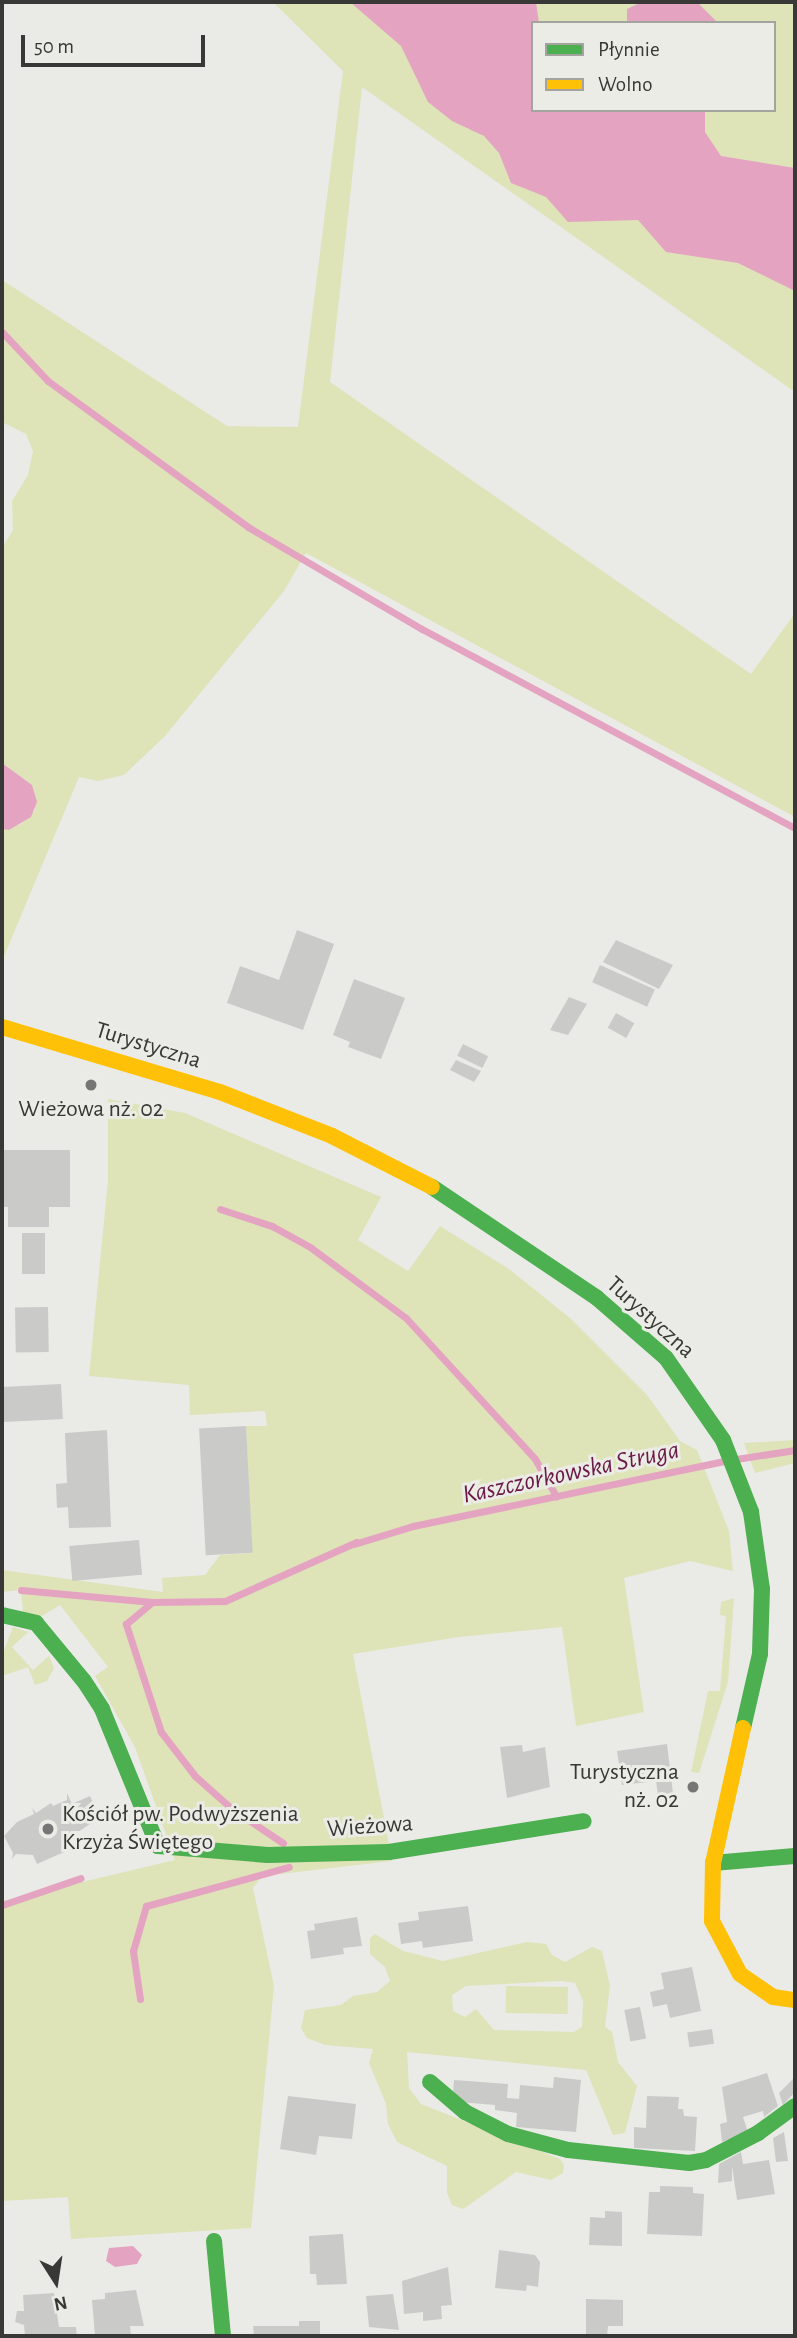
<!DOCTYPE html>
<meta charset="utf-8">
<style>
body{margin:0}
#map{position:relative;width:797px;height:2338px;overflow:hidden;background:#eaebe7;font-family:"Alegreya Sans",sans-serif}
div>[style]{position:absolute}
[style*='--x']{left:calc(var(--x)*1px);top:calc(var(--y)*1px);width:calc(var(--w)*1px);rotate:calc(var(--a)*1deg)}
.green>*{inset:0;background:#dee3b8;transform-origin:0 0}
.water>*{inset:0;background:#e4a4c1}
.stream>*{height:7px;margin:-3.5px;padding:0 3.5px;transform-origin:3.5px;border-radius:3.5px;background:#e4a4c1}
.building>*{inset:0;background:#cacbc8;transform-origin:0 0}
.fast>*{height:16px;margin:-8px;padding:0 8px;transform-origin:8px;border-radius:8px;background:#4caf50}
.slow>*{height:16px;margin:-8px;padding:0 8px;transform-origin:8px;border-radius:8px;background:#ffc107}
.dots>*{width:19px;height:19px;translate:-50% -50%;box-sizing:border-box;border:4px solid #ebece6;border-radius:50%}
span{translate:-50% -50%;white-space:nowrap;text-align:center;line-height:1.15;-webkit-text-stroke:6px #ebece6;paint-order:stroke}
.street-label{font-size:24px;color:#383836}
.poi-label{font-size:24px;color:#383836}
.right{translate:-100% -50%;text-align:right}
.left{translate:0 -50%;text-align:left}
.water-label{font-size:26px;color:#6b1946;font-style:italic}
.frame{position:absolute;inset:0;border:4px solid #383836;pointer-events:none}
.legend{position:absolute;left:531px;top:21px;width:245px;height:91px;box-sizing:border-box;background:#ebece6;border:2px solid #a3a4a0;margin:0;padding:9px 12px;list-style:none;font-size:21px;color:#383836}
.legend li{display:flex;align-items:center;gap:14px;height:35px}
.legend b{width:35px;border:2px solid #a3a4a0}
.north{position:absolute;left:21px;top:2247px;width:70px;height:70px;-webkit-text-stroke:5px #ebece6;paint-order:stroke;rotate:168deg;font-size:19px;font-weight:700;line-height:28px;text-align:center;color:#383836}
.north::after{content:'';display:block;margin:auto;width:24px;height:32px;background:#383836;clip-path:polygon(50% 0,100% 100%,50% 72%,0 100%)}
.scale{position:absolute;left:21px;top:35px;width:184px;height:32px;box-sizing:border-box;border:4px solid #383836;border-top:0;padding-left:9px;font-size:21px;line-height:24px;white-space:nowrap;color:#383836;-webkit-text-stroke:5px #ebece6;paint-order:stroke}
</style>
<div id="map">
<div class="green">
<div style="clip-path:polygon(evenodd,273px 2px,795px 2px,795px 392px,362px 87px,330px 382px,751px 674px,795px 613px,795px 817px,306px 553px,284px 591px,165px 736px,124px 775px,98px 781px,79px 777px,2px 961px,2px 829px,21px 824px,35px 810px,32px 785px,2px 763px,2px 548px,13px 530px,12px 501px,28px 475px,33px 451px,26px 434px,2px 422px,2px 280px,227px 426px,298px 427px,343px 71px,273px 2px,533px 23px,774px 23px,774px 110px,533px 110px,533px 23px)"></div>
<div style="clip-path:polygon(108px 1099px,185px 1113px,381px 1197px,358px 1240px,408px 1271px,440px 1226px,509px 1269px,570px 1318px,647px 1395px,680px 1441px,697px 1450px,729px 1531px,733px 1571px,690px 1561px,624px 1578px,644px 1712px,576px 1726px,562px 1627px,459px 1637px,353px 1654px,392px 1861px,262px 1876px,253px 1888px,274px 1986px,251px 2228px,71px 2239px,68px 2197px,2px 2201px,2px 1901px,175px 1860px,135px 1747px,95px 1676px,108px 1667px,60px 1605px,42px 1616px,23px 1612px,21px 1590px,2px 1592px,2px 1570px,163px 1592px,162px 1578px,205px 1575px,220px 1555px,252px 1553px,246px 1426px,267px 1426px,265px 1411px,190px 1415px,189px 1385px,89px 1376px,108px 1180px)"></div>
<div style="clip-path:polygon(795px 1440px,795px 1463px,755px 1473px,744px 1443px)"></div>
<div style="clip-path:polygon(734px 1598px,728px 1682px,699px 1773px,691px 1772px,708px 1691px,720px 1691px,726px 1616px,720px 1615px,721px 1602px)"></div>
<div style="clip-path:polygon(13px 1627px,28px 1632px,12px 1647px,33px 1670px,49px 1656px,54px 1668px,47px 1681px,35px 1685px,28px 1667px,2px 1676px,2px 1656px)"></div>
<div style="clip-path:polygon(evenodd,375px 1934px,403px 1951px,443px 1961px,527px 1942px,546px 1944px,552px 1955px,565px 1962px,592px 1947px,602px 1951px,610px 1986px,605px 2027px,612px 2032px,618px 2062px,637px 2086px,625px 2133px,613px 2135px,586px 2070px,407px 2052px,409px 2088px,421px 2104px,560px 2159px,564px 2165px,563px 2173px,551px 2180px,516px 2172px,463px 2209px,452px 2205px,447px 2193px,447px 2166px,397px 2142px,388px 2124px,386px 2104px,369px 2063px,373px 2049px,325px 2045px,307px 2038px,301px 2028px,305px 2010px,341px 2005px,353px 1996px,377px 1992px,390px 1981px,385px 1967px,370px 1954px,370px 1938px,375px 1934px,561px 1981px,575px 1983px,583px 2001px,582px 2027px,574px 2032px,494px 2030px,476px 2009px,465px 2017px,453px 2011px,452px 1995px,466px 1986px,561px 1981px)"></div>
<div style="left:506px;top:1986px;width:62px;height:27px;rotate:1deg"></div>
</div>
<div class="water">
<div style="clip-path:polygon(350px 2px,536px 2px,539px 23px,533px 23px,533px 110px,705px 110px,705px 132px,721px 156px,795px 168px,795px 291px,738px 263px,666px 252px,638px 220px,568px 222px,546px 197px,511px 183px,499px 153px,484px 136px,452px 121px,428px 102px,401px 46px)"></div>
<div style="clip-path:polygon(642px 2px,697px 2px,718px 23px,627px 23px,627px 9px)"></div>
<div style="clip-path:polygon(2px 763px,32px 785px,37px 802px,31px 817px,9px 830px,2px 829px)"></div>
<div style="clip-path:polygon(133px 2246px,142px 2255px,137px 2264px,115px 2267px,106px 2261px,109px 2248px)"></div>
</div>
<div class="stream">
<div style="--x:2;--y:332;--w:67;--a:46.8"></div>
<div style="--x:48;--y:381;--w:248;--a:36.1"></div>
<div style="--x:248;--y:527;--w:202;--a:30.4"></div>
<div style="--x:422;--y:629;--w:423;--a:28.1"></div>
<div style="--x:220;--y:1209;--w:55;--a:18.1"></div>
<div style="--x:272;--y:1226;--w:43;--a:28.9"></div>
<div style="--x:310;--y:1247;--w:119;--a:36.5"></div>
<div style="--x:406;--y:1318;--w:191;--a:47.5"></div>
<div style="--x:535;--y:1459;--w:43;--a:60.4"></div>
<div style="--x:736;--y:1459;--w:60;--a:-8.7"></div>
<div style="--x:354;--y:1544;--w:62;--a:-17"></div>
<div style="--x:413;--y:1526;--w:319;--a:-11.8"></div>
<div style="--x:21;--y:1590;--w:132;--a:5.2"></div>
<div style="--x:283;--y:1843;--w:63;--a:-146.1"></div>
<div style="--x:231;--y:1808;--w:48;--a:-138.4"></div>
<div style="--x:195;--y:1776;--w:56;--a:-127.7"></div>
<div style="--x:161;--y:1732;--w:114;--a:-108"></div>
<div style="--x:126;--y:1624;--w:34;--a:-40"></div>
<div style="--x:152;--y:1602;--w:73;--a:-0.8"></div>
<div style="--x:225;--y:1601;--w:144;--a:-24.2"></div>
<div style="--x:2;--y:1905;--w:83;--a:-18.9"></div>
<div style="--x:140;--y:1999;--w:49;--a:-98.3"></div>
<div style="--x:133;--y:1951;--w:47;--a:-73.9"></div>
<div style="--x:146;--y:1906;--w:148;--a:-15.3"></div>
</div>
<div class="building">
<div style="clip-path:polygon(297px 930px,334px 944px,303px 1030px,227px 1003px,240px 966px,279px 980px)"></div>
<div style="clip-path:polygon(616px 940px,673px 965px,659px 989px,603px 962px)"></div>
<div style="left:600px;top:965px;width:60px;height:19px;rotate:24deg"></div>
<div style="clip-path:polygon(354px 979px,405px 998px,381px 1059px,348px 1047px,350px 1042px,333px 1035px)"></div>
<div style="clip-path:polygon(569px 997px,587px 1004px,568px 1035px,550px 1030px)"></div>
<div style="left:616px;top:1013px;width:21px;height:17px;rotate:29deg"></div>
<div style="left:463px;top:1044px;width:28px;height:13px;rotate:26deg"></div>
<div style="clip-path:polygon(456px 1060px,481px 1071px,474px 1082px,450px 1070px)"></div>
<div style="clip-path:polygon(2px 1150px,70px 1150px,70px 1207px,49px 1207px,49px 1227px,8px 1227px,8px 1207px,2px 1207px)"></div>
<div style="left:22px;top:1233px;width:23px;height:41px"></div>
<div style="left:48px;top:1307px;width:45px;height:33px;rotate:89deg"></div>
<div style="left:61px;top:1384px;width:35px;height:59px;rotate:87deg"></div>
<div style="left:246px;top:1426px;width:127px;height:47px;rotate:87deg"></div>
<div style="clip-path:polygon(107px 1430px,111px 1527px,69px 1528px,68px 1507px,57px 1508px,56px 1484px,67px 1483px,65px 1433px)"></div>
<div style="left:139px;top:1540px;width:35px;height:70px;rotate:85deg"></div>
<div style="clip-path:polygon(667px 1744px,673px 1793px,658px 1795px,656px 1781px,622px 1785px,617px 1751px)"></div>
<div style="clip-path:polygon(522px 1745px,523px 1752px,545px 1747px,550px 1787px,507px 1798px,500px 1747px)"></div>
<div style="clip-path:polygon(67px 1793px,72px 1804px,90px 1796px,100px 1817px,68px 1839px,71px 1849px,37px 1864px,33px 1855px,16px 1854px,12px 1859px,13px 1853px,4px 1836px,17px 1822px,34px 1814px,32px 1808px,36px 1813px,51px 1803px,53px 1806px,67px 1800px)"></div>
<div style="clip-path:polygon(468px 1906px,473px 1941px,423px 1948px,422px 1941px,401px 1944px,398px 1923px,419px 1920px,418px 1912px)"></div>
<div style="clip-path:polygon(357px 1917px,362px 1946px,343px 1948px,344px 1954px,311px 1959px,307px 1931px,315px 1930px,314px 1924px)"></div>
<div style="clip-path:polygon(692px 1967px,701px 2011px,670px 2018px,667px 2004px,653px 2007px,650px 1992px,664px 1989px,661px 1973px)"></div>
<div style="left:640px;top:2007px;width:32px;height:16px;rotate:79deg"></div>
<div style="left:712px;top:2029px;width:15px;height:25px;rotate:82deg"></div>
<div style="clip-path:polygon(767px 2073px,778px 2106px,764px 2117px,763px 2111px,743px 2117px,748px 2132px,722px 2142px,720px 2124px,727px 2122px,722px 2087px)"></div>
<div style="clip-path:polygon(554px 2077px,581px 2080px,576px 2132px,516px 2127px,517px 2113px,495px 2110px,495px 2105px,459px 2102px,453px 2095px,454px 2080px,508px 2084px,507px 2098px,519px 2099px,520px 2085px,553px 2088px)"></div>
<div style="clip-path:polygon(795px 2077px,795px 2092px,783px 2105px,779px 2093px)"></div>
<div style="clip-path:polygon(288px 2096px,356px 2104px,352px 2139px,319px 2136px,316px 2155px,280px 2149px)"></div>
<div style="clip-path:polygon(647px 2096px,679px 2097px,678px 2109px,683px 2109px,684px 2116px,697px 2117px,695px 2151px,634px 2148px,634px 2127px,646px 2128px)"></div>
<div style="clip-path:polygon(784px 2132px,788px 2161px,776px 2162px,773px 2138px)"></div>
<div style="clip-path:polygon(741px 2152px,743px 2164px,769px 2160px,775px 2194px,737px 2200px,732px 2166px,732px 2181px,718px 2183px,719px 2164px)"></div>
<div style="clip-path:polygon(660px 2186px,693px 2187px,693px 2193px,704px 2194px,702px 2236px,647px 2234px,649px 2192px,660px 2192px)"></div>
<div style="clip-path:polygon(605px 2211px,622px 2212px,622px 2246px,589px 2245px,590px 2217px,605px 2218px)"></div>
<div style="clip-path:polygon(343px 2234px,347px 2284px,317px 2285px,316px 2274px,310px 2274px,309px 2236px)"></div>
<div style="clip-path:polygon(499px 2250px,535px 2255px,540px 2262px,538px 2287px,527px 2285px,526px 2291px,495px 2288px)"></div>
<div style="clip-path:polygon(448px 2267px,452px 2305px,441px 2306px,442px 2319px,423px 2321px,423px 2312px,404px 2314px,402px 2281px)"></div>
<div style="clip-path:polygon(136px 2290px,144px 2326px,130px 2326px,131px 2336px,95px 2336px,92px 2300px,105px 2299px,105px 2293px)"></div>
<div style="clip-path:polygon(54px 2293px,59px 2327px,76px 2327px,77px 2336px,25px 2336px,24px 2325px,15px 2322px,17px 2311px,24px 2311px,23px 2295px)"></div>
<div style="clip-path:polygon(393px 2294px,399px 2330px,369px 2327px,366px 2296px)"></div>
<div style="clip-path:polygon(586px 2299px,623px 2300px,623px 2326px,608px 2326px,607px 2336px,586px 2336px)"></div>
<div style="clip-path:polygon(299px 2321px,320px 2321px,320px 2336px,254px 2336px,253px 2326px,299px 2326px)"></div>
</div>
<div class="fast">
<div style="--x:432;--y:1187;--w:199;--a:33.9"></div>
<div style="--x:597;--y:1298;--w:91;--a:41"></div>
<div style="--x:666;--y:1358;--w:100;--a:55.2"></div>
<div style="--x:723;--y:1440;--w:77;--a:68.7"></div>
<div style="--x:751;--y:1512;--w:78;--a:81.9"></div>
<div style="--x:762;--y:1589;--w:65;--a:91.8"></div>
<div style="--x:760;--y:1654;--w:76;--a:102.9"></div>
<div style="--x:2;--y:1615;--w:35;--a:13"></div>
<div style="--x:36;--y:1623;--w:75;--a:50.4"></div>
<div style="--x:84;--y:1681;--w:33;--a:57"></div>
<div style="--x:102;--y:1709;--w:148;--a:67.8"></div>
<div style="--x:158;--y:1846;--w:110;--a:4.7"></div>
<div style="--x:268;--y:1855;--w:121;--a:-1.4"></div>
<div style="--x:389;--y:1852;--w:197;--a:-9"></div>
<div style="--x:713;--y:1863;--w:82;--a:-4.9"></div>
<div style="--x:430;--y:2082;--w:46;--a:40.6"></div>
<div style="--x:465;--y:2112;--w:48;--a:27.1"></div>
<div style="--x:508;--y:2134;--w:62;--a:14.9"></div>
<div style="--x:568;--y:2150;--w:122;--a:6.1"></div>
<div style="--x:689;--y:2163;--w:17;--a:-10"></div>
<div style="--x:706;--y:2160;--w:59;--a:-27.4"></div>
<div style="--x:758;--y:2133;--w:46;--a:-36.1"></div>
<div style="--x:214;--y:2241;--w:95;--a:84.6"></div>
</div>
<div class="slow">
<div style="--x:2;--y:1027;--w:227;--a:16.6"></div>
<div style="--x:220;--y:1092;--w:120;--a:21.4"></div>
<div style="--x:332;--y:1136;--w:112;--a:27"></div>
<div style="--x:743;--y:1728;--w:138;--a:102.5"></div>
<div style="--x:713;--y:1863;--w:58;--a:91"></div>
<div style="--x:712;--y:1921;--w:60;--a:62.2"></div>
<div style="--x:740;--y:1974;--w:40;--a:34.9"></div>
<div style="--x:773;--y:1997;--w:22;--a:8"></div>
</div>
<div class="dots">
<div style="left:91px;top:1085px;background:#767774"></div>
<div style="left:693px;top:1787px;background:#767774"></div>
<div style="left:48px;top:1829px;background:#767774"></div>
</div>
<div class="street-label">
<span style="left:148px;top:1046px;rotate:17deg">Turystyczna</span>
<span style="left:650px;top:1318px;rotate:42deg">Turystyczna</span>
<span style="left:370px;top:1827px;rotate:-4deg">Wieżowa</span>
</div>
<div class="poi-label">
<span style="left:91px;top:1110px">Wieżowa nż. 02</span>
<span class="right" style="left:679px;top:1787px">Turystyczna<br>nż. 02</span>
<span class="left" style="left:62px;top:1829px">Kościół pw. Podwyższenia<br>Krzyża Świętego</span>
</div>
<div class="water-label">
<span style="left:571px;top:1473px;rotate:-12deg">Kaszczorkowska Struga</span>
</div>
<div class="frame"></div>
<ul class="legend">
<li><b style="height:9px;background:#4caf50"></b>Płynnie</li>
<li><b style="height:9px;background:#ffc107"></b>Wolno</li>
</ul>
<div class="north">N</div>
<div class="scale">50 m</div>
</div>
